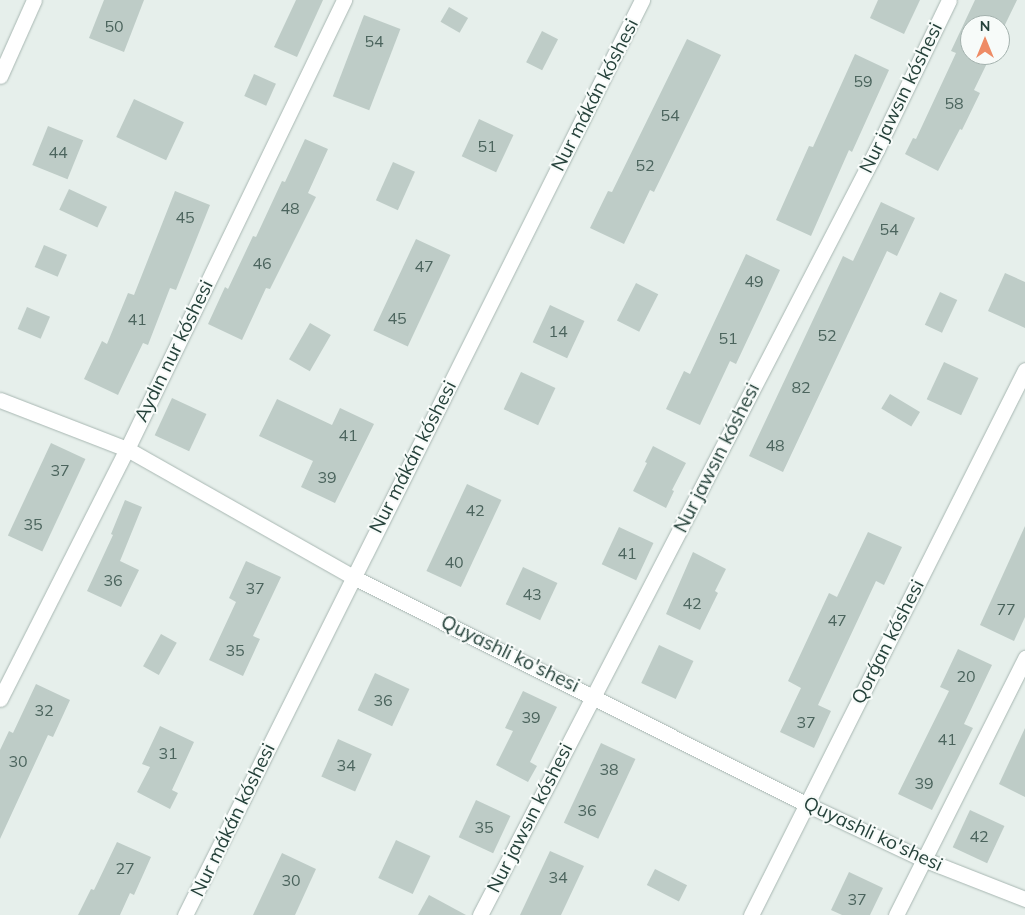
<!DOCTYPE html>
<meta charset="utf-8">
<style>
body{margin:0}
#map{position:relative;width:1025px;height:915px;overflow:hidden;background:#e6efeb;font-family:Mulish,sans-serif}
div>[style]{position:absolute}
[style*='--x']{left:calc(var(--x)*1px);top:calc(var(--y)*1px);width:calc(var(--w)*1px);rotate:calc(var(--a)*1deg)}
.building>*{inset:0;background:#beccc7;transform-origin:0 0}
.roads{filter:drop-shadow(0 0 1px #a8b7b2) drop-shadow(0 0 1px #a8b7b2)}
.minor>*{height:15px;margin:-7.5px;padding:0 7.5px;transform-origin:7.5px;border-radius:7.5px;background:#fff}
span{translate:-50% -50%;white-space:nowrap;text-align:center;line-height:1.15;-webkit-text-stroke:4px #f7fbf9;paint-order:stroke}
.number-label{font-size:16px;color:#4b645d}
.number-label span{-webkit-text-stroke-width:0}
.street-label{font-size:19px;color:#25413a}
.north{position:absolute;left:960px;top:15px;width:50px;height:50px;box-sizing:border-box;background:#f7fbf9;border:1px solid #a3b1ad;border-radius:50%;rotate:0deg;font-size:14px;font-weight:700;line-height:20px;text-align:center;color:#25413a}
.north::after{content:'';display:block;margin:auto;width:18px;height:22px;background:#ee8b65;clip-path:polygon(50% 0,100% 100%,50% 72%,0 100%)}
</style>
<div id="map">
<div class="building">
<div style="clip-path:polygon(104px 0,144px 0,124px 52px,89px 38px)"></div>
<div style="clip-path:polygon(296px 0,323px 0,297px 57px,274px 47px)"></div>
<div style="clip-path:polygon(878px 0,920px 0,904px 34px,870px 18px)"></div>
<div style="clip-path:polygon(975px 0,1017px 0,1000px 35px,1000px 25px,970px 25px,970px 55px,991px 55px,974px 90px,980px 93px,962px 130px,960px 129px,938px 171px,905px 154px,913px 138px,916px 139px,956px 53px,951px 51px)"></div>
<div style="left:449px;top:7px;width:22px;height:17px;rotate:30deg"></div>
<div style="left:364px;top:15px;width:39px;height:87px;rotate:21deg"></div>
<div style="left:542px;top:31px;width:18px;height:35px;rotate:27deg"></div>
<div style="clip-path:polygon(687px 39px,721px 55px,654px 192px,650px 190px,624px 244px,590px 228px,608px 191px,612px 192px)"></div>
<div style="clip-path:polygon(855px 54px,889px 70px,852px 152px,849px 150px,811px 236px,776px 220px,809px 146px,813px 147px)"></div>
<div style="left:254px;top:74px;width:24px;height:24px;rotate:24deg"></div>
<div style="left:134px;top:99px;width:55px;height:42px;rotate:25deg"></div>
<div style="left:479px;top:119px;width:38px;height:41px;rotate:25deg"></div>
<div style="left:48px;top:126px;width:38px;height:42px;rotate:22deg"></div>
<div style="clip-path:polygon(305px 139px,328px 149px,308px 193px,316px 197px,270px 289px,266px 288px,242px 340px,208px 324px,225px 287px,228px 289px,253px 236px,256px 237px,282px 181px,285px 182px)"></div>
<div style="left:393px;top:162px;width:24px;height:42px;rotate:24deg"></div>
<div style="left:69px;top:189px;width:42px;height:23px;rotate:25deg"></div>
<div style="clip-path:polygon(175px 191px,210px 205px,176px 290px,170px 288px,148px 345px,143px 343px,118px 395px,84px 379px,102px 341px,107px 344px,128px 293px,134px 295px)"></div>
<div style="clip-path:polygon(881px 202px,915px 218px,897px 256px,887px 251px,783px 472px,749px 456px,843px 256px,853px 261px)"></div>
<div style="left:416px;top:239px;width:38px;height:101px;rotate:25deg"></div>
<div style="left:44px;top:245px;width:25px;height:24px;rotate:23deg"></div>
<div style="clip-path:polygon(746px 254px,780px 270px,736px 364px,730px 361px,700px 425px,666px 409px,684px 371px,690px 374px)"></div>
<div style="clip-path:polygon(1005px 273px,1025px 282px,1025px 328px,988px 311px)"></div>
<div style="left:636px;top:283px;width:25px;height:42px;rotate:27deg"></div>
<div style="left:940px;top:292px;width:19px;height:36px;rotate:25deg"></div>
<div style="left:550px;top:305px;width:38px;height:41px;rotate:25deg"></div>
<div style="left:27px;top:307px;width:25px;height:24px;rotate:23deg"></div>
<div style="left:310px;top:323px;width:24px;height:42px;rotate:30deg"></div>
<div style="left:944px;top:362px;width:38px;height:41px;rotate:25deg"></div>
<div style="left:521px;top:372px;width:38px;height:41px;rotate:25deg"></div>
<div style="left:890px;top:394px;width:35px;height:17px;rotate:31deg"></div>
<div style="left:172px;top:398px;width:38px;height:41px;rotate:25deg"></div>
<div style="clip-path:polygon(277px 399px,332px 425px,340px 408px,374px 424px,335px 503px,301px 487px,313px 461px,259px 436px)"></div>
<div style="left:51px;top:443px;width:38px;height:102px;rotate:25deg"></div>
<div style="clip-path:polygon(653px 446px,686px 463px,672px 490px,674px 491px,666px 508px,633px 491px,647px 463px,645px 462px)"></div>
<div style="left:467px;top:484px;width:38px;height:96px;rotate:25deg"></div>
<div style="clip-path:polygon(125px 500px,142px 507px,120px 561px,139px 570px,121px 607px,87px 591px,113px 535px,111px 534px)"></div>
<div style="clip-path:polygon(1025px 526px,1025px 617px,1014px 641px,980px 625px)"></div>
<div style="left:619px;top:527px;width:38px;height:41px;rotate:25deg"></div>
<div style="clip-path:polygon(868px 532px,902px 547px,884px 585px,876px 581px,818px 705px,831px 711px,814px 748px,780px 732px,801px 688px,788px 681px,829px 593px,837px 597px)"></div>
<div style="clip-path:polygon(693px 552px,726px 569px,715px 591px,718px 593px,700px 630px,666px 614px)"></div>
<div style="clip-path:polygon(246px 561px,281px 577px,253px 636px,260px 639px,243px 676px,209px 660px,236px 602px,229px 598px)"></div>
<div style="left:523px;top:567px;width:38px;height:41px;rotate:25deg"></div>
<div style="left:161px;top:634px;width:18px;height:37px;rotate:29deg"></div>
<div style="left:659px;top:645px;width:38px;height:42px;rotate:25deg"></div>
<div style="clip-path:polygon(958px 649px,992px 665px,964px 724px,973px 728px,932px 810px,898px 794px,949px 691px,940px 687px)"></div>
<div style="left:375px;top:673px;width:38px;height:41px;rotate:25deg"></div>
<div style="clip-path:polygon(36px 684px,70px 700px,53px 737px,48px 735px,0 839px,0 750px,9px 731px,13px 733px)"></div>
<div style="clip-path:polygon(523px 691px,557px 707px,530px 762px,537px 766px,528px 782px,496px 765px,513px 731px,505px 728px)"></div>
<div style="clip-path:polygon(160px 726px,194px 742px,172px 790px,178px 793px,170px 809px,137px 792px,150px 767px,142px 764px)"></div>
<div style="clip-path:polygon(1025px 728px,1025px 797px,999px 784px)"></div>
<div style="left:338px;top:739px;width:37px;height:41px;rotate:24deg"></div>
<div style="left:601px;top:743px;width:38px;height:88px;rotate:25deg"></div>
<div style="left:476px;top:800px;width:38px;height:41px;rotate:25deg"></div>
<div style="left:970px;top:810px;width:38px;height:41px;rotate:25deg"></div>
<div style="left:396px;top:840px;width:38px;height:42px;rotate:25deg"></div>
<div style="clip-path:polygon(117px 842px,151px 857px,134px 895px,130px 893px,120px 915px,78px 915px,91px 889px,94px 890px)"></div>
<div style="clip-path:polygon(550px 851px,584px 866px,561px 915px,520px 915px)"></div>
<div style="clip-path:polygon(282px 853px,316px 869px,295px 915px,253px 915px)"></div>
<div style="left:655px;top:869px;width:36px;height:18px;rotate:27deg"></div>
<div style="clip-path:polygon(849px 872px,883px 888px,870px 915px,842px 915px,831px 910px)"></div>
<div style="clip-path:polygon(429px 895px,466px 915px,418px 915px)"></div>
</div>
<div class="roads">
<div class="minor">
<div style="--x:0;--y:76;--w:83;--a:-65.9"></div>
<div style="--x:0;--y:400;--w:136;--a:21.1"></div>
<div style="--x:127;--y:449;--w:260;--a:29.5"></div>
<div style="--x:353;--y:577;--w:507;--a:26.62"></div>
<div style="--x:806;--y:804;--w:129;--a:25.2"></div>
<div style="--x:923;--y:859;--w:110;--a:21.4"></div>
<div style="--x:0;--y:699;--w:280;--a:-63.1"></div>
<div style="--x:127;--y:449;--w:499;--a:-64.2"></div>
<div style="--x:185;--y:915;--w:1023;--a:-63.46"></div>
<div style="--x:480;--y:915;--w:863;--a:-62.6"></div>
<div style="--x:877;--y:149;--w:165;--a:-64.2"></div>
<div style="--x:751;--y:915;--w:610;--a:-63.31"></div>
<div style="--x:896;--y:915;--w:288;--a:-63.3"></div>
</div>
</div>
<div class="number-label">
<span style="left:114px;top:26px">50</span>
<span style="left:374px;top:41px">54</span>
<span style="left:863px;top:81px">59</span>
<span style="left:954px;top:103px">58</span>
<span style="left:670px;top:115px">54</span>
<span style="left:487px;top:146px">51</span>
<span style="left:58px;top:152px">44</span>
<span style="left:645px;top:165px">52</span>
<span style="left:290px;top:208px">48</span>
<span style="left:185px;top:217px">45</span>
<span style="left:889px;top:229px">54</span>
<span style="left:262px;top:263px">46</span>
<span style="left:424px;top:266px">47</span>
<span style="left:754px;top:281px">49</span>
<span style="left:397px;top:318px">45</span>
<span style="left:137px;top:319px">41</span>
<span style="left:558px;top:331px">14</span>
<span style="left:827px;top:335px">52</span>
<span style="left:728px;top:338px">51</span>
<span style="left:801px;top:387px">82</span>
<span style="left:348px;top:435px">41</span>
<span style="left:775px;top:445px">48</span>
<span style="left:60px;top:470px">37</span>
<span style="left:327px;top:477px">39</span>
<span style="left:475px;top:510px">42</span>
<span style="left:33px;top:524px">35</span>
<span style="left:627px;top:553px">41</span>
<span style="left:454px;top:562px">40</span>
<span style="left:113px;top:580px">36</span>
<span style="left:255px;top:588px">37</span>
<span style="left:532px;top:594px">43</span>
<span style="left:692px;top:603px">42</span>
<span style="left:1006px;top:609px">77</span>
<span style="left:837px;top:620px">47</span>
<span style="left:235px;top:650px">35</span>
<span style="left:966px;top:676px">20</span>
<span style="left:383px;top:700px">36</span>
<span style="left:44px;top:710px">32</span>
<span style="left:531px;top:717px">39</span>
<span style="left:806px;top:722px">37</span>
<span style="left:947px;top:739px">41</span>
<span style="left:168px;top:753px">31</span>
<span style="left:18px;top:761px">30</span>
<span style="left:346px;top:765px">34</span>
<span style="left:609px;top:769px">38</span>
<span style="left:924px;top:783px">39</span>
<span style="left:587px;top:810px">36</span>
<span style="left:484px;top:827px">35</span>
<span style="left:979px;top:836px">42</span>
<span style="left:125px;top:868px">27</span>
<span style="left:558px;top:877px">34</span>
<span style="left:291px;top:880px">30</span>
<span style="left:857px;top:899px">37</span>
</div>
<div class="street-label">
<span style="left:595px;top:95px;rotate:-63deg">Nur mákán kóshesi</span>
<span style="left:901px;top:98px;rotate:-64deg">Nur jawsın kóshesi</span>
<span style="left:174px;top:351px;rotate:-64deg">Aydın nur kóshesi</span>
<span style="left:413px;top:457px;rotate:-63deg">Nur mákán kóshesi</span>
<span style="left:717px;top:458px;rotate:-63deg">Nur jawsın kóshesi</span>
<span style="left:888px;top:642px;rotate:-63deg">Qorǵan kóshesi</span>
<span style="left:510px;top:654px;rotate:26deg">Quyashli ko'shesi</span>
<span style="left:530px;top:818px;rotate:-63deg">Nur jawsın kóshesi</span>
<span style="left:233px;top:820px;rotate:-64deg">Nur mákán kóshesi</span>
<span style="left:873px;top:834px;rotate:25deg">Quyashli ko'shesi</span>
</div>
<div class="north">N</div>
</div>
